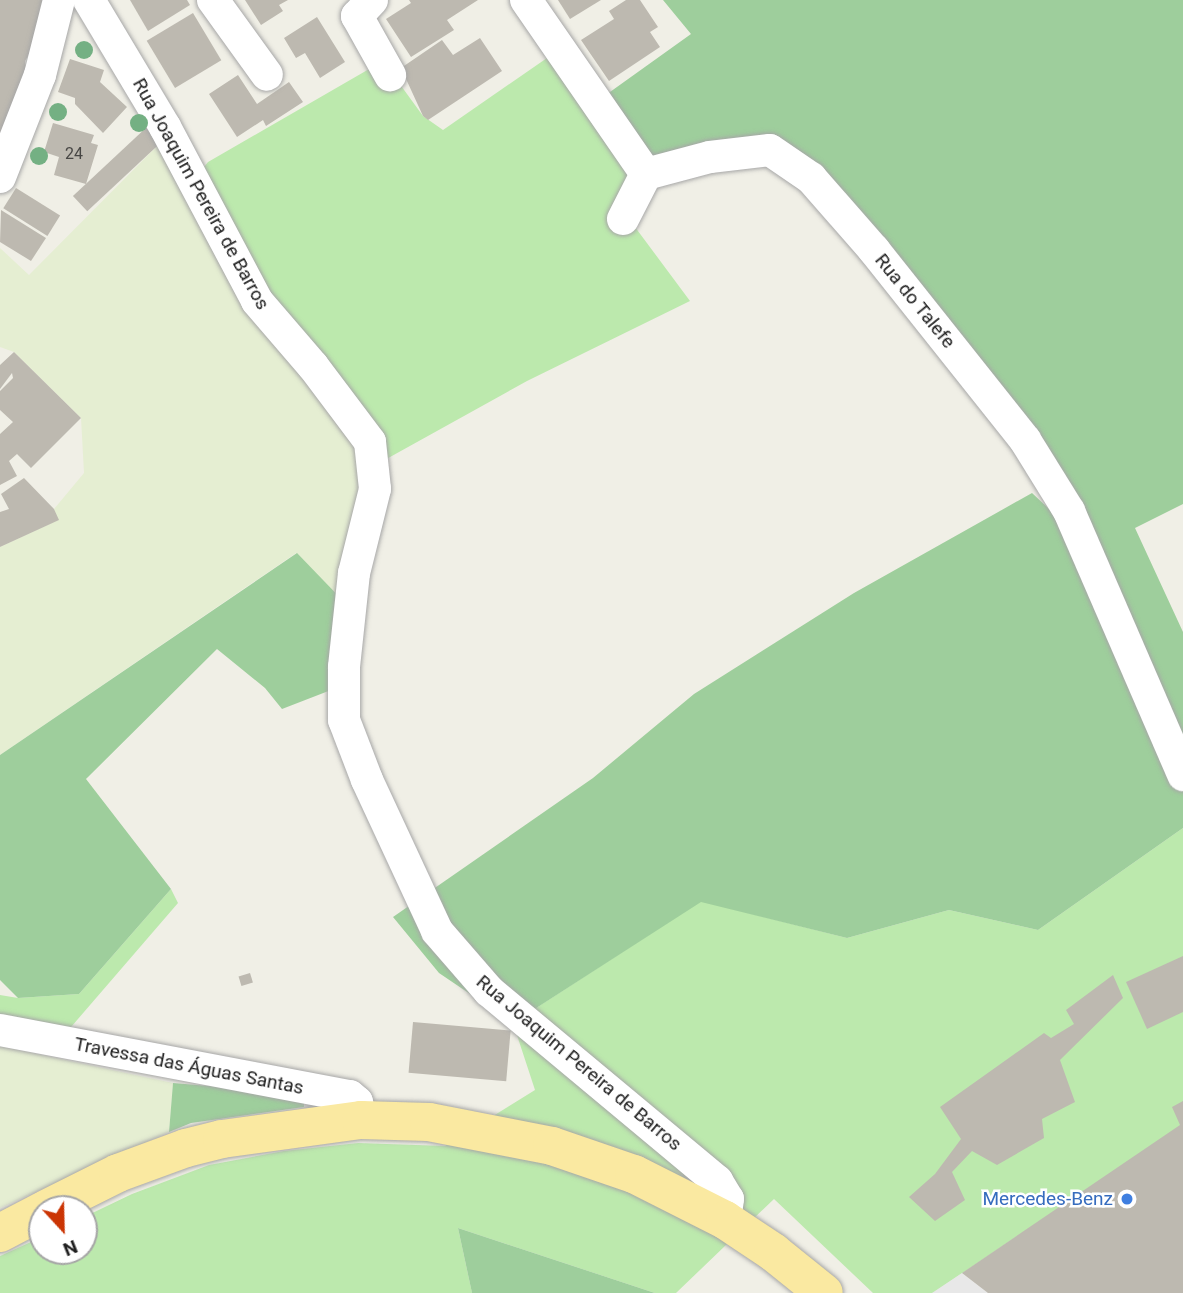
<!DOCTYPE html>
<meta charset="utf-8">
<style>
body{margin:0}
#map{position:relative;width:1183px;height:1293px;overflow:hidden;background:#f0efe6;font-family:Roboto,sans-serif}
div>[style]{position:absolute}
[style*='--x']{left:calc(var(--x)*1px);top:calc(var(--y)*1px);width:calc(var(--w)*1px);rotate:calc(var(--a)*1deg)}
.farmland>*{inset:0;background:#e5eed2}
.grass>*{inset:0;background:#bce9ad}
.forest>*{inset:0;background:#9ece9c}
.parking>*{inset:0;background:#e8e8e8}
.building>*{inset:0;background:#bdb9b0;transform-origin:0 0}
.roads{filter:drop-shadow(0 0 2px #a7a7a7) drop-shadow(0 0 2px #a7a7a7)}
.minor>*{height:32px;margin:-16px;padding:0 16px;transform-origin:16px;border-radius:16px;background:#fff}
.major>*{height:38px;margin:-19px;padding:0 19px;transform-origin:19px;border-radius:19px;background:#fae9a1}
.trees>*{width:18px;height:18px;margin:-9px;border-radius:50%;background:#74b083}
.dots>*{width:19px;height:19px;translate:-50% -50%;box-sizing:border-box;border:4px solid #fff;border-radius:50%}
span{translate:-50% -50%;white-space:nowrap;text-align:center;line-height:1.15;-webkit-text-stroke:5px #fff;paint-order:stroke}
.number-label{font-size:16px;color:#474644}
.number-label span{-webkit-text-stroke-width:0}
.street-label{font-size:19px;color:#202020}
.shop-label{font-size:19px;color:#366cbe}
.right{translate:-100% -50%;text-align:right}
.north{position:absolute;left:28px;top:1195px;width:70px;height:70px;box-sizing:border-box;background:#fff;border:2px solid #a6a6a6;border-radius:50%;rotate:158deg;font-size:19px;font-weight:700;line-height:28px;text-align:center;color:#202020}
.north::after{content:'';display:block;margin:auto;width:24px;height:32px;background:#cb3504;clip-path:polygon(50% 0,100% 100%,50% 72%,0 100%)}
</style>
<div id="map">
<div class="farmland">
<div style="clip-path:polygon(163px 140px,370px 442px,350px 608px,296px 553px,0 755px,0 547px,58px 520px,54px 509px,84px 473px,81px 418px,14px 352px,0 347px,0 248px,29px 275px)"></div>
<div style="clip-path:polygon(0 1046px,173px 1083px,169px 1132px,0 1208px)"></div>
</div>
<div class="grass">
<div style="clip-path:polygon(560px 49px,646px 174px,635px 227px,690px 301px,527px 381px,372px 467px,193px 181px,208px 162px,383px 61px,423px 116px,443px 130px)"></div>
<div style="clip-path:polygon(1183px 828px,1183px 1124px,933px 1293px,873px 1293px,774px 1199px,676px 1293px,655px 1293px,458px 1228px,472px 1293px,0 1293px,0 1256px,42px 1237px,42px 1251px,84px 1251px,84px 1217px,132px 1194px,209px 1165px,284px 1151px,358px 1143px,445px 1146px,535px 1090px,513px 1023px,701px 901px,847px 938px,949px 910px,1038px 930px)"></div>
<div style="clip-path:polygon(171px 889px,178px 903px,59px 1041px,0 1030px,0 995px,18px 998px,79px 994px)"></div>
</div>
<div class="forest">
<div style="clip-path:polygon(663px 0,1183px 0,1183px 504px,1135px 528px,1183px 632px,1183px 828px,1038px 930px,949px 910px,847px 938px,701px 902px,513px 1023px,439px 973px,393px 917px,593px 778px,694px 694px,854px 593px,1032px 493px,1078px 536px,1025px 440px,770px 150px,646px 174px,596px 102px,691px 34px)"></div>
<div style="clip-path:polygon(297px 553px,350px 608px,344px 685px,282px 709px,265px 688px,217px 649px,86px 779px,171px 889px,79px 994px,18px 998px,0 980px,0 755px)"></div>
<div style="clip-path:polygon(173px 1083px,304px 1094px,304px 1107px,191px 1123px,169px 1132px)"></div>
<div style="clip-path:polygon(458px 1228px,655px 1293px,472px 1293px)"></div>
</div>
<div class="parking">
<div style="clip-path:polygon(962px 1273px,988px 1293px,932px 1293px)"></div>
</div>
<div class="building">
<div style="clip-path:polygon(0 0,45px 0,34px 46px,25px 61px,26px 71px,0 145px)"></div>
<div style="clip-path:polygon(130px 0,187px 0,190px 5px,148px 31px)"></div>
<div style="clip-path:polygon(245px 0,288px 0,279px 5px,283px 11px,261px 25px)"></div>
<div style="clip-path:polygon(409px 0,478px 0,447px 20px,454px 30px,411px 57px,386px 19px,411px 3px)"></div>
<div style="clip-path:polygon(558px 0,601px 0,570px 19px)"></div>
<div style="clip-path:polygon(626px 0,640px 0,658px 27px,650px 32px,660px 47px,609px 81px,581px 40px,614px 19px,609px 11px)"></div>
<div style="left:193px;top:13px;width:55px;height:54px;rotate:59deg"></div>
<div style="clip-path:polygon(317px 17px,345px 62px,320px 78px,305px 53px,296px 58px,284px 38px)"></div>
<div style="clip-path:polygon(480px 38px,502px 71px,428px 120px,423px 116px,401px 68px,442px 40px,453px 55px)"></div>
<div style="clip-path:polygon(70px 59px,104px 70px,100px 82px,127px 107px,103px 133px,75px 104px,75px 98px,58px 92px)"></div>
<div style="clip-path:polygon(238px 75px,257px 104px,289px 82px,303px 102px,266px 126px,263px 120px,237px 137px,209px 94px)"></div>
<div style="clip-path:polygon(53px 123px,94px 135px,91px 143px,98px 145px,86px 184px,54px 175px,59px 157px,44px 152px)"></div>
<div style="left:149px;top:125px;width:21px;height:104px;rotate:47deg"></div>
<div style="left:16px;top:188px;width:52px;height:24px;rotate:32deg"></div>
<div style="clip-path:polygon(1px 210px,46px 238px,31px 261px,0 242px)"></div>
<div style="clip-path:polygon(14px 352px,81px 418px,31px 468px,17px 454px,9px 461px,17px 476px,0 485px,0 434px,13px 422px,0 410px,0 391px,13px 378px,12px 373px,0 389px,0 365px)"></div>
<div style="clip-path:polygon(24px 478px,54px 509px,59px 520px,0 547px,0 512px,9px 509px,1px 494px)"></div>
<div style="clip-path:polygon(1183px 956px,1183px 1012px,1147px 1029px,1126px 982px)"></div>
<div style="left:250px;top:973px;width:10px;height:12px;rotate:73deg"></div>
<div style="clip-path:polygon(1113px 975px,1123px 998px,1060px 1060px,1075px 1102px,1042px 1119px,1044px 1138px,997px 1165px,972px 1151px,952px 1172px,965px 1200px,935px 1221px,909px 1197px,935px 1174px,961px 1139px,940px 1107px,1044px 1033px,1051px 1038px,1074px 1024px,1066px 1010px)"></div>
<div style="left:413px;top:1022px;width:98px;height:51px;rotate:5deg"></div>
<div style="clip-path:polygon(1183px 1101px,1183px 1293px,988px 1293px,962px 1273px,1180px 1125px,1172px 1107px)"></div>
</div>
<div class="roads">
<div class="minor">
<div style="--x:89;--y:0;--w:148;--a:59.1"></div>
<div style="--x:165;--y:127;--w:197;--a:62.1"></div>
<div style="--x:257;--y:301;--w:86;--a:49.3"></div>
<div style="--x:313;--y:366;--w:95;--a:53.1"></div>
<div style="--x:370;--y:442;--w:47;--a:83.9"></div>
<div style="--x:375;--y:489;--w:87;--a:104"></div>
<div style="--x:354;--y:573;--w:95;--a:96.1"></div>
<div style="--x:344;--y:667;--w:53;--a:90"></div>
<div style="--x:344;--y:720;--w:64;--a:69"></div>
<div style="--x:367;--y:780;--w:166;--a:65.1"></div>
<div style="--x:437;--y:931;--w:79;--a:49.1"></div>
<div style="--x:489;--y:991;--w:297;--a:39.8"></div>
<div style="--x:717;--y:1181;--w:21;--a:59"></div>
<div style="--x:728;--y:1199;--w:21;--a:98"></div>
<div style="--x:213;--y:0;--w:92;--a:54.2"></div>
<div style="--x:372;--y:0;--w:22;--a:133"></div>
<div style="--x:357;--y:16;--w:68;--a:60.8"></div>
<div style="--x:526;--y:0;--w:211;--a:55.4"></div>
<div style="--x:646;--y:174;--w:66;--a:-14.9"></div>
<div style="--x:710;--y:157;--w:60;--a:-6.7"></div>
<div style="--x:770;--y:150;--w:50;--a:34.3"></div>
<div style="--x:811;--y:178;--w:96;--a:48.8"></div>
<div style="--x:874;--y:250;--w:243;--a:51.5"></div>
<div style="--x:1025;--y:440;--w:84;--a:58.2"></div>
<div style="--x:1069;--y:511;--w:288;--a:66.6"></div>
<div style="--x:0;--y:177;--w:110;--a:-68.6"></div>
<div style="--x:40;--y:75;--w:77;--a:-75.8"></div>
<div style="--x:623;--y:219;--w:51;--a:-62.9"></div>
<div style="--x:0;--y:1030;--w:356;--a:10.7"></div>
<div style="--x:350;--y:1096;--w:9;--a:41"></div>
<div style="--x:357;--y:1102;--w:18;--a:77"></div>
</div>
<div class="major">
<div style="--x:46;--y:1209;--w:80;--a:-26.6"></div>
<div style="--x:118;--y:1173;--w:72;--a:-20.2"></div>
<div style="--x:186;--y:1148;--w:37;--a:-14"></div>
<div style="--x:222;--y:1139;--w:140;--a:-7.8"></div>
<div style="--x:361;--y:1120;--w:68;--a:1.7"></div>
<div style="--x:429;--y:1122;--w:125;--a:11"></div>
<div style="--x:552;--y:1146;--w:87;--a:18.9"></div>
<div style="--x:634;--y:1174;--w:102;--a:26.8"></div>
<div style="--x:725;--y:1220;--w:58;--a:33.7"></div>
<div style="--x:773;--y:1252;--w:65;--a:38.8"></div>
<div style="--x:0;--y:1233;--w:47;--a:-27.6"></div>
</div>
</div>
<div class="trees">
<div style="left:84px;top:50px"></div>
<div style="left:58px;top:112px"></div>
<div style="left:139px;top:123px"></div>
<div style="left:39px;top:156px"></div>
</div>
<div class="dots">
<div style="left:1127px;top:1199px;background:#3f7fe0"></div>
</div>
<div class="number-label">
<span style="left:74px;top:154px">24</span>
</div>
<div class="street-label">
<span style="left:201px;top:194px;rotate:61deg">Rua Joaquim Pereira de Barros</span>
<span style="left:915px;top:301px;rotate:51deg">Rua do Talefe</span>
<span style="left:579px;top:1063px;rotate:40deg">Rua Joaquim Pereira de Barros</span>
<span style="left:189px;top:1066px;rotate:11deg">Travessa das Águas Santas</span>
</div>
<div class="shop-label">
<span class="right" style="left:1113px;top:1199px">Mercedes-Benz</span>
</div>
<div class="north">N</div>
</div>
